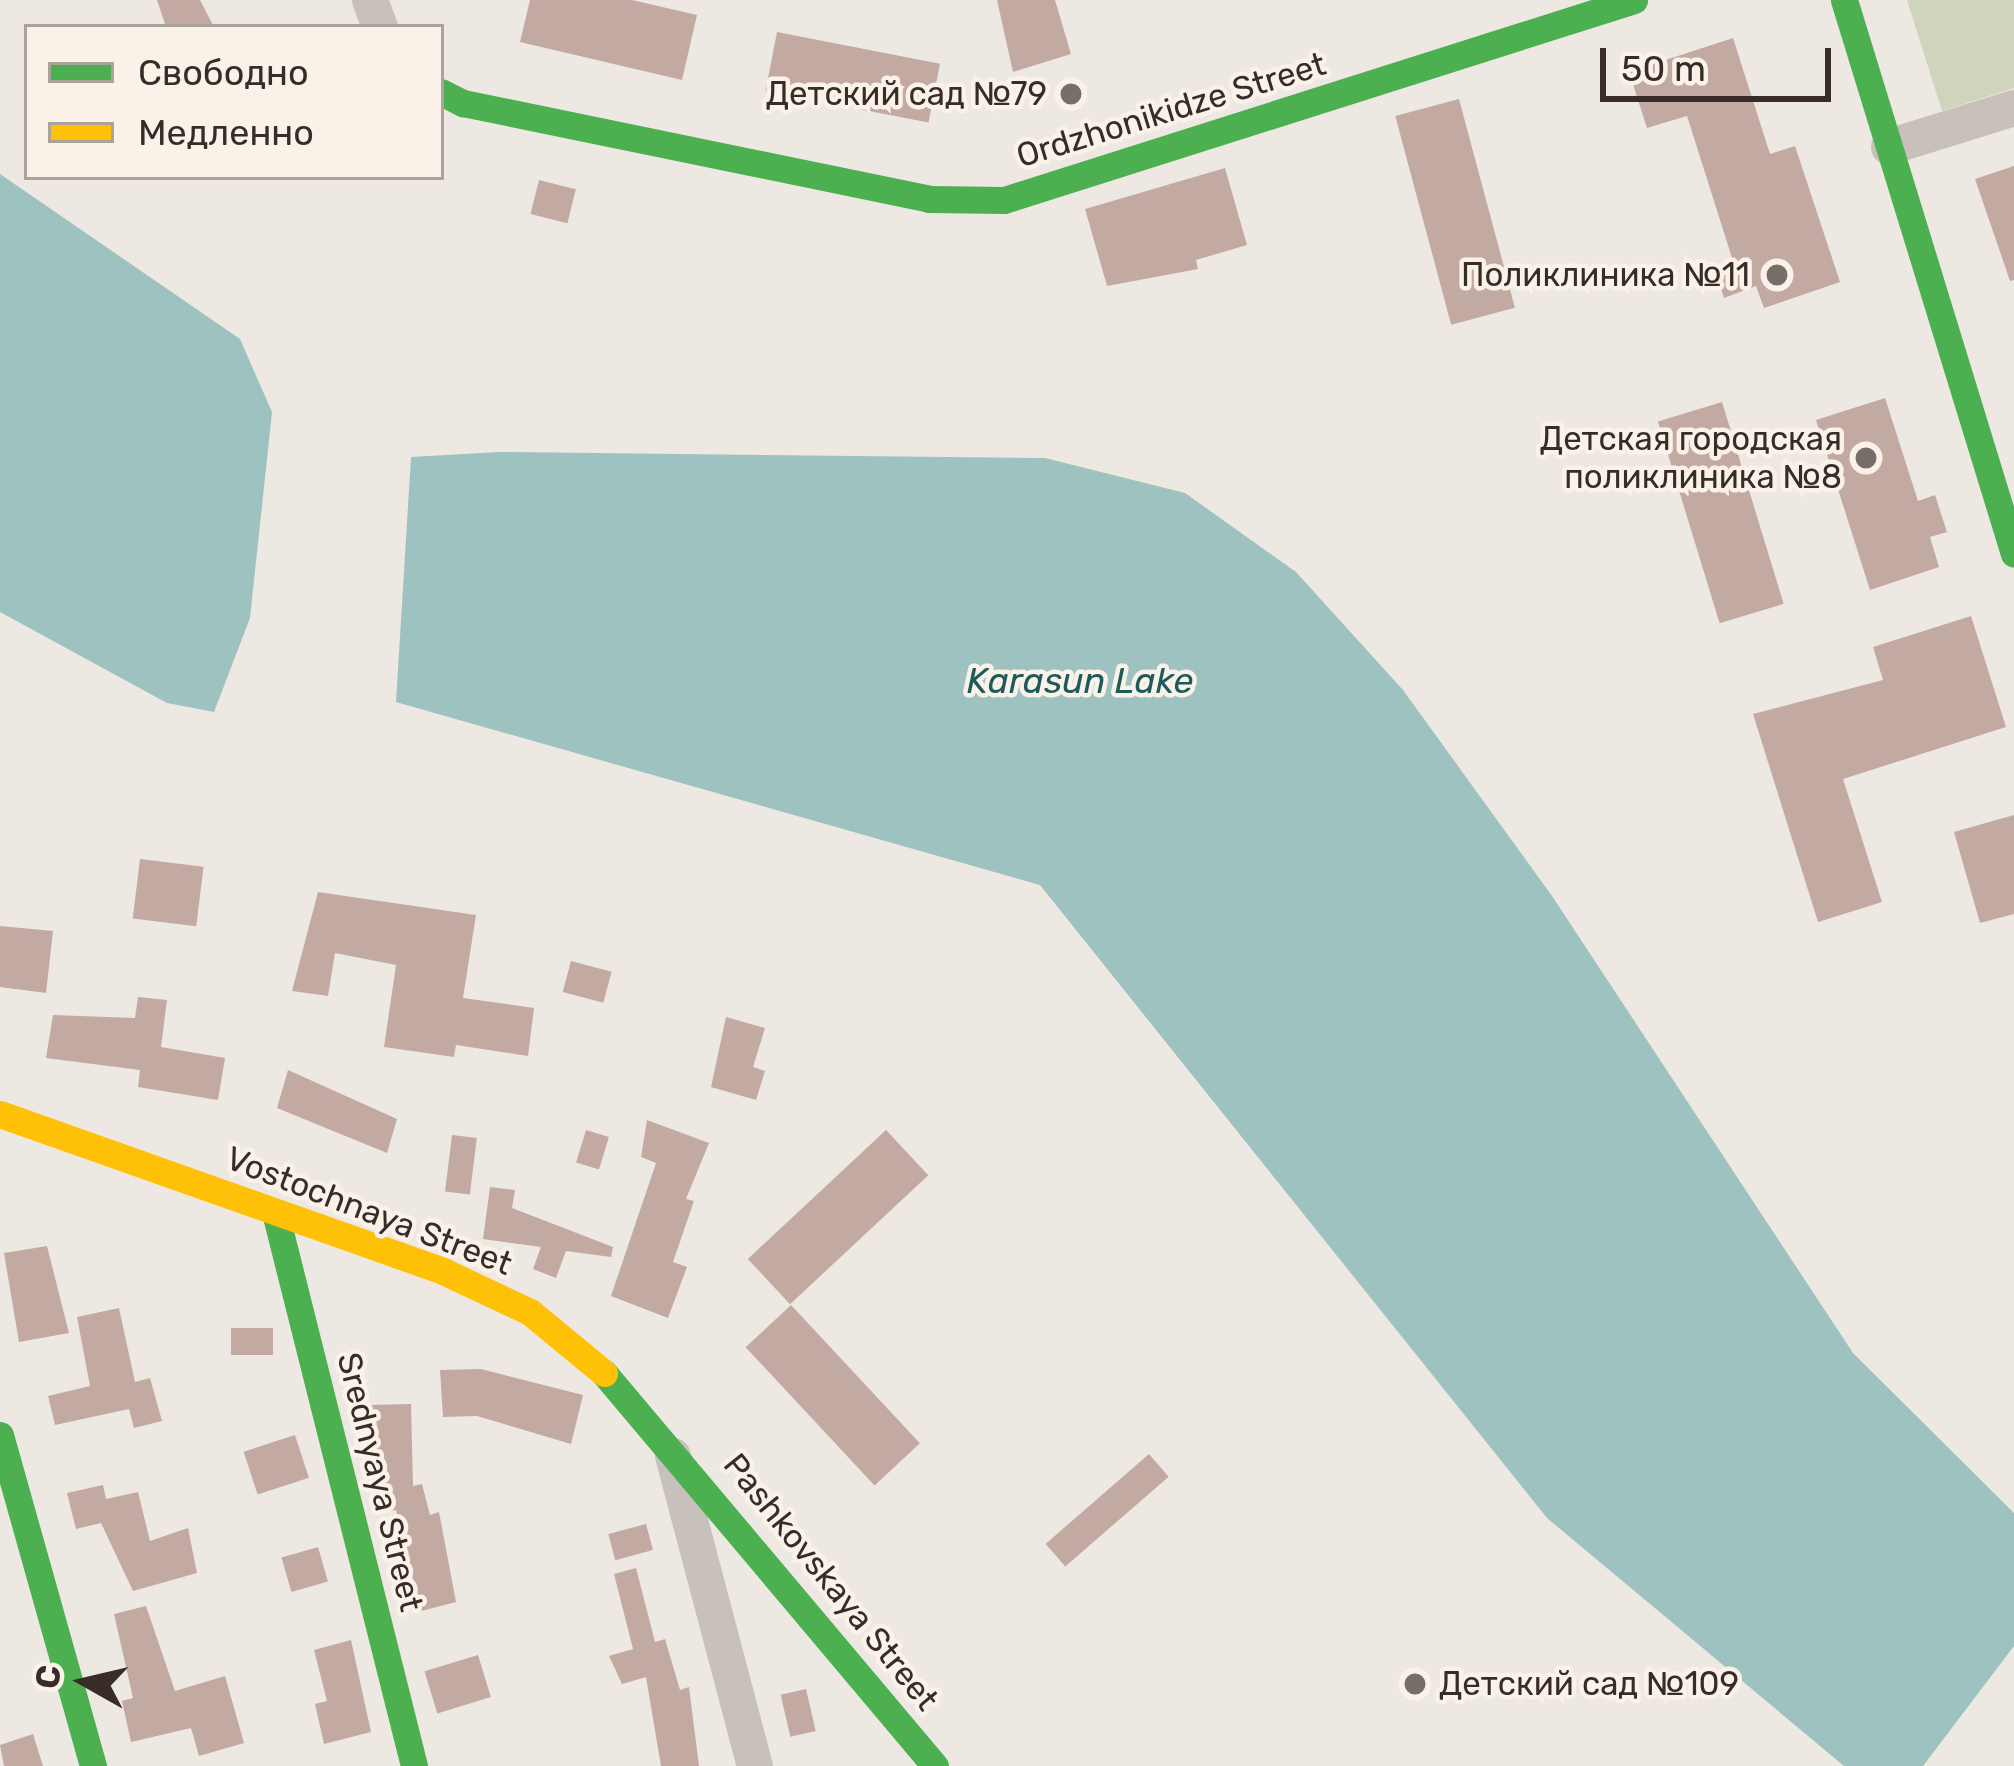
<!DOCTYPE html>
<meta charset="utf-8">
<style>
body{margin:0}
#map{position:relative;width:2014px;height:1766px;overflow:hidden;background:#eee8e2;font-family:Rubik,sans-serif}
div>[style]{position:absolute}
[style*='--x']{left:calc(var(--x)*1px);top:calc(var(--y)*1px);width:calc(var(--w)*1px);rotate:calc(var(--a)*1deg)}
.green>*{inset:0;background:#d0d4bc}
.water>*{inset:0;background:#9ec2bf}
.building>*{inset:0;background:#c2aaa3;transform-origin:0 0}
.street>*{height:36px;margin:-18px;padding:0 18px;transform-origin:18px;border-radius:18px;background:#c7c0bb}
.fast>*{height:27px;margin:-13.5px;padding:0 13.5px;transform-origin:13.5px;border-radius:13.5px;background:#4caf50}
.slow>*{height:27px;margin:-13.5px;padding:0 13.5px;transform-origin:13.5px;border-radius:13.5px;background:#ffc107}
.dots>*{width:33px;height:33px;translate:-50% -50%;box-sizing:border-box;border:6px solid #faf1e9;border-radius:50%}
span{translate:-50% -50%;white-space:nowrap;text-align:center;line-height:1.15;-webkit-text-stroke:9px #faf1e9;paint-order:stroke}
.poi-label{font-size:33px;color:#382c28}
.right{translate:-100% -50%;text-align:right}
.left{translate:0 -50%;text-align:left}
.street-label{font-size:33px;color:#382c28}
.water-label{font-size:36px;color:#1d5b5b;font-style:italic}
.legend{position:absolute;left:24px;top:24px;width:420px;height:156px;box-sizing:border-box;background:#faf1e9;border:3px solid #aca29c;margin:0;padding:15px 21px;list-style:none;font-size:36px;color:#382c28}
.legend li{display:flex;align-items:center;gap:24px;height:60px}
.legend b{width:60px;border:3px solid #aca29c}
.north{position:absolute;left:24px;top:1622px;width:120px;height:120px;-webkit-text-stroke:9px #faf1e9;paint-order:stroke;rotate:278deg;font-size:33px;font-weight:700;line-height:48px;text-align:center;color:#382c28}
.north::after{content:'';display:block;margin:auto;width:42px;height:54px;background:#382c28;clip-path:polygon(50% 0,100% 100%,50% 72%,0 100%)}
.scale{position:absolute;left:1600px;top:48px;width:231px;height:54px;box-sizing:border-box;border:6px solid #382c28;border-top:0;padding-left:15px;font-size:36px;line-height:42px;white-space:nowrap;color:#382c28;-webkit-text-stroke:9px #faf1e9;paint-order:stroke}
</style>
<div id="map">
<div class="green">
<div style="clip-path:polygon(1907px 0,2014px 0,2014px 88px,1942px 111px)"></div>
</div>
<div class="water">
<div style="clip-path:polygon(0 174px,240px 339px,272px 412px,250px 618px,214px 712px,167px 703px,0 612px)"></div>
<div style="clip-path:polygon(499px 452px,1045px 458px,1185px 493px,1296px 572px,1403px 690px,1552px 896px,1853px 1353px,2014px 1513px,2014px 1646px,1923px 1766px,1844px 1766px,1547px 1518px,1040px 885px,396px 702px,411px 457px)"></div>
</div>
<div class="building">
<div style="clip-path:polygon(157px 0,200px 0,214px 27px,166px 27px)"></div>
<div style="clip-path:polygon(530px 0,632px 0,697px 15px,682px 80px,520px 42px)"></div>
<div style="clip-path:polygon(997px 0,1055px 0,1071px 54px,1013px 72px)"></div>
<div style="left:777px;top:32px;width:166px;height:60px;rotate:11deg"></div>
<div style="clip-path:polygon(1733px 38px,1770px 154px,1795px 146px,1840px 282px,1764px 308px,1756px 286px,1724px 298px,1714px 268px,1733px 261px,1687px 116px,1647px 128px,1629px 72px)"></div>
<div style="left:1459px;top:99px;width:216px;height:66px;rotate:75deg"></div>
<div style="clip-path:polygon(2014px 166px,2014px 280px,2010px 281px,1975px 179px)"></div>
<div style="clip-path:polygon(1225px 168px,1247px 245px,1196px 260px,1198px 269px,1107px 286px,1085px 209px)"></div>
<div style="left:539px;top:180px;width:38px;height:35px;rotate:14deg"></div>
<div style="clip-path:polygon(1885px 398px,1918px 501px,1935px 495px,1947px 532px,1930px 537px,1939px 567px,1870px 590px,1816px 420px)"></div>
<div style="left:1722px;top:402px;width:211px;height:67px;rotate:73deg"></div>
<div style="clip-path:polygon(1971px 616px,2006px 727px,1843px 779px,1882px 902px,1818px 922px,1753px 714px,1883px 680px,1873px 647px)"></div>
<div style="clip-path:polygon(2014px 815px,2014px 914px,1980px 923px,1954px 832px)"></div>
<div style="left:140px;top:859px;width:64px;height:60px;rotate:7deg"></div>
<div style="clip-path:polygon(318px 892px,476px 915px,463px 998px,534px 1008px,528px 1056px,456px 1045px,454px 1057px,384px 1047px,396px 965px,335px 953px,328px 996px,292px 991px)"></div>
<div style="clip-path:polygon(0 926px,53px 931px,46px 993px,0 987px)"></div>
<div style="left:571px;top:961px;width:42px;height:32px;rotate:15deg"></div>
<div style="clip-path:polygon(138px 997px,167px 1000px,161px 1047px,225px 1058px,218px 1100px,138px 1087px,140px 1070px,46px 1058px,53px 1015px,135px 1018px)"></div>
<div style="clip-path:polygon(726px 1017px,765px 1028px,753px 1067px,765px 1071px,756px 1100px,711px 1087px)"></div>
<div style="clip-path:polygon(288px 1070px,397px 1119px,387px 1153px,277px 1108px)"></div>
<div style="clip-path:polygon(647px 1120px,709px 1143px,686px 1199px,694px 1201px,673px 1262px,687px 1267px,668px 1318px,611px 1296px,656px 1163px,641px 1157px)"></div>
<div style="left:586px;top:1130px;width:24px;height:34px;rotate:17deg"></div>
<div style="left:886px;top:1130px;width:62px;height:189px;rotate:47deg"></div>
<div style="left:452px;top:1135px;width:25px;height:57px;rotate:7deg"></div>
<div style="clip-path:polygon(490px 1187px,515px 1190px,512px 1208px,613px 1247px,611px 1257px,566px 1251px,556px 1278px,533px 1269px,541px 1247px,483px 1239px)"></div>
<div style="clip-path:polygon(47px 1246px,69px 1333px,19px 1342px,4px 1253px)"></div>
<div style="left:791px;top:1305px;width:189px;height:62px;rotate:47deg"></div>
<div style="clip-path:polygon(119px 1308px,135px 1382px,150px 1378px,162px 1421px,134px 1428px,129px 1409px,55px 1425px,48px 1396px,90px 1386px,77px 1317px)"></div>
<div style="left:231px;top:1328px;width:42px;height:27px"></div>
<div style="clip-path:polygon(481px 1369px,583px 1395px,571px 1444px,477px 1416px,443px 1417px,440px 1370px)"></div>
<div style="clip-path:polygon(411px 1404px,413px 1486px,422px 1484px,430px 1515px,439px 1512px,456px 1602px,421px 1611px,396px 1510px,389px 1511px,369px 1457px,368px 1405px)"></div>
<div style="left:295px;top:1435px;width:45px;height:54px;rotate:72deg"></div>
<div style="left:1149px;top:1454px;width:30px;height:137px;rotate:49deg"></div>
<div style="clip-path:polygon(103px 1485px,106px 1499px,138px 1492px,150px 1541px,188px 1528px,197px 1573px,133px 1591px,101px 1523px,76px 1529px,67px 1493px)"></div>
<div style="left:646px;top:1524px;width:27px;height:39px;rotate:75deg"></div>
<div style="left:318px;top:1547px;width:36px;height:38px;rotate:74deg"></div>
<div style="clip-path:polygon(636px 1568px,655px 1642px,665px 1639px,680px 1690px,689px 1687px,699px 1766px,661px 1766px,646px 1677px,622px 1684px,609px 1656px,633px 1649px,614px 1574px)"></div>
<div style="clip-path:polygon(146px 1606px,175px 1691px,225px 1676px,244px 1743px,199px 1756px,191px 1728px,131px 1742px,122px 1701px,133px 1698px,114px 1614px)"></div>
<div style="clip-path:polygon(351px 1640px,371px 1732px,324px 1744px,315px 1704px,327px 1701px,314px 1650px)"></div>
<div style="left:478px;top:1655px;width:44px;height:56px;rotate:73deg"></div>
<div style="left:806px;top:1689px;width:43px;height:26px;rotate:77deg"></div>
<div style="clip-path:polygon(33px 1734px,43px 1766px,4px 1766px,0 1745px)"></div>
</div>
<div class="street">
<div style="--x:370;--y:0;--w:29;--a:70"></div>
<div style="--x:1889;--y:147;--w:131;--a:-17.3"></div>
<div style="--x:673;--y:1456;--w:321;--a:75.2"></div>
</div>
<div class="fast">
<div style="--x:1844;--y:0;--w:579;--a:72.94"></div>
<div style="--x:441;--y:92;--w:25;--a:27"></div>
<div style="--x:463;--y:103;--w:476;--a:11.6"></div>
<div style="--x:929;--y:199;--w:75;--a:0.8"></div>
<div style="--x:1004;--y:200;--w:661;--a:-17.61"></div>
<div style="--x:276;--y:1216;--w:567;--a:75.91"></div>
<div style="--x:604;--y:1373;--w:514;--a:49.89"></div>
<div style="--x:0;--y:1435;--w:344;--a:74.3"></div>
</div>
<div class="slow">
<div style="--x:0;--y:1114;--w:472;--a:19.5"></div>
<div style="--x:445;--y:1272;--w:94;--a:25.2"></div>
<div style="--x:530;--y:1312;--w:96;--a:39.5"></div>
</div>
<div class="dots">
<div style="left:1071px;top:94px;background:#786e69"></div>
<div style="left:1777px;top:275px;background:#786e69"></div>
<div style="left:1866px;top:458px;background:#786e69"></div>
<div style="left:1415px;top:1684px;background:#786e69"></div>
</div>
<div class="poi-label">
<span class="right" style="left:1047px;top:94px">Детский сад №79</span>
<span class="right" style="left:1750px;top:275px">Поликлиника №11</span>
<span class="right" style="left:1842px;top:458px">Детская городская<br>поликлиника №8</span>
<span class="left" style="left:1439px;top:1684px">Детский сад №109</span>
</div>
<div class="street-label">
<span style="left:1171px;top:110px;rotate:-17deg">Ordzhonikidze Street</span>
<span style="left:369px;top:1211px;rotate:21deg">Vostochnaya Street</span>
<span style="left:380px;top:1482px;rotate:76deg">Srednyaya Street</span>
<span style="left:831px;top:1582px;rotate:51deg">Pashkovskaya Street</span>
</div>
<div class="water-label">
<span style="left:1080px;top:681px">Karasun Lake</span>
</div>
<ul class="legend">
<li><b style="height:15px;background:#4caf50"></b>Свободно</li>
<li><b style="height:15px;background:#ffc107"></b>Медленно</li>
</ul>
<div class="north">С</div>
<div class="scale">50 m</div>
</div>
